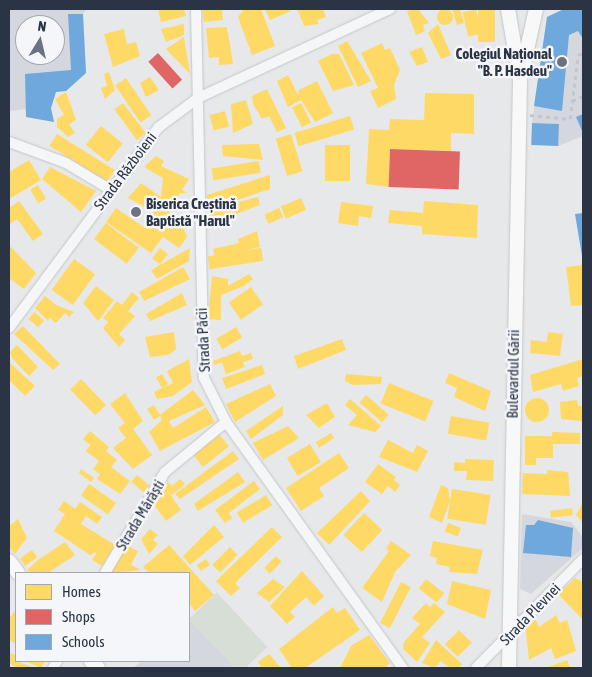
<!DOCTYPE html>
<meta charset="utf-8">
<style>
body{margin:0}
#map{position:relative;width:592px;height:677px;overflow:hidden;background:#e6e8ea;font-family:"Asap Condensed",sans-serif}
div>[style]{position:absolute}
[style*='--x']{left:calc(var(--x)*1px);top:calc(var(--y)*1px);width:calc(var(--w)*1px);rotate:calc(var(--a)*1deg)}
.built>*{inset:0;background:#d4d7dd}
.green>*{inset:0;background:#d6ded6}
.homes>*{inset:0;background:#ffd966;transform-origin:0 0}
.round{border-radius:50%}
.shops>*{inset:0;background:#e06666;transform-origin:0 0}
.schools>*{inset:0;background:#6fa8dc;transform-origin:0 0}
.path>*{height:2.5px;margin-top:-1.25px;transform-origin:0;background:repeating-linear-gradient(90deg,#c5c6ca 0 4px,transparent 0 8px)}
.roads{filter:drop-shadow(0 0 1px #c4c6c8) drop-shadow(0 0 1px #c4c6c8)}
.street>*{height:10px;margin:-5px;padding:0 5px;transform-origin:5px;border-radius:5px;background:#f5f6f7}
.secondary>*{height:14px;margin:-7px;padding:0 7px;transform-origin:7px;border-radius:7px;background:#f8f8f8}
.dots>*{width:14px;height:14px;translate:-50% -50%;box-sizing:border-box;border:2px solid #f4f6f9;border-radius:50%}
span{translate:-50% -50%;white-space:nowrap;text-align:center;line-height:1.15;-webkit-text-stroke:5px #f4f6f9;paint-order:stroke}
.poi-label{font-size:15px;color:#2b3445;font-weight:700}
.right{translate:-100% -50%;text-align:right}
.left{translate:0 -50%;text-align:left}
.street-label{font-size:15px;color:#2b3445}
.frame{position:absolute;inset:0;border:10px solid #2b3445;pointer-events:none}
.legend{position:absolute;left:15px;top:572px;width:175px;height:90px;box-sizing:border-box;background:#f4f6f9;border:1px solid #a4a8b1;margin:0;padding:6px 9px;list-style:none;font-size:15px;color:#2b3445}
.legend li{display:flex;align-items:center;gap:10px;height:25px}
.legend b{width:25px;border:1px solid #a4a8b1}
.north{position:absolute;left:15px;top:15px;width:50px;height:50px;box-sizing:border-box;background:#f4f6f9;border:1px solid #a4a8b1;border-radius:50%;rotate:9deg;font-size:14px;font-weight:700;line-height:20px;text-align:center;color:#2b3445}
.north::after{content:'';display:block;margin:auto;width:18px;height:22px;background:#6c737f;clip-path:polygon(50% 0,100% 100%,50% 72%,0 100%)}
</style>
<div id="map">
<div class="built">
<div style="clip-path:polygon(evenodd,9px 9px,87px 9px,83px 14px,86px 73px,66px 91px,28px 95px,27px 109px,9px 111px,9px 9px,25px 25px,55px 25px,55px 55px,25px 55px,25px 25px)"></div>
<div style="clip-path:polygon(564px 9px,583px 9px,583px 136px,558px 146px,559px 124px,532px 123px,547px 17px)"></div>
<div style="clip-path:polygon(522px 514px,571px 522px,583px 537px,583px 548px,531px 594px,520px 589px)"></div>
<div style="clip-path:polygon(217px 593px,267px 647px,245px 668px,133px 668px,142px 661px,189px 661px,189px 619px)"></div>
</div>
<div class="green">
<div style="clip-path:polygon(217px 593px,267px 647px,245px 668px,235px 668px,189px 620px)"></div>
</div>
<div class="homes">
<div style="clip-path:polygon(158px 9px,184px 9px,186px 16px,161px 22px)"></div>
<div style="clip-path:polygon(202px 9px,222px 9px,223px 20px,204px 22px)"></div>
<div style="clip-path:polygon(244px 9px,261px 9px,275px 46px,252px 55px,238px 17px)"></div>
<div style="clip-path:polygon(265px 9px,290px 9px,291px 11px,270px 20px)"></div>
<div style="clip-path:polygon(297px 9px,323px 9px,326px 17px,317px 20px,319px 24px,304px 26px)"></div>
<div style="clip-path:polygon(418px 9px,429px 23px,423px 25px,425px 31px,416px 35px,407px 11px)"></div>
<div style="clip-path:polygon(452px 9px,460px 9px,464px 23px,457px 25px)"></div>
<div style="left:476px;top:9px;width:25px;height:14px;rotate:76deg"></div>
<div style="left:478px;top:9px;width:17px;height:33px"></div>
<div class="round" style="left:437px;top:9px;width:16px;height:16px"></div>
<div style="clip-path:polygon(184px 24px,184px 35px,166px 42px,161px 29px)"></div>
<div style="clip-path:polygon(438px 24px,451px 55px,441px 59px,428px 33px)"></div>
<div style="clip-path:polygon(227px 27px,233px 64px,219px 65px,219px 57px,209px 58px,206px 28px)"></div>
<div style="clip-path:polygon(124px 29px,127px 44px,136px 42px,140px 56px,113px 67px,104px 34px)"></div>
<div style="clip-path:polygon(184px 37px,190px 74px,166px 49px)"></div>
<div style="clip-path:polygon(347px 41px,371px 81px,358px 87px,338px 46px)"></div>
<div style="clip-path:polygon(382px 43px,385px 50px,390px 48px,400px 70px,394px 85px,396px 99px,378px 108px,370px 91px,378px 88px,361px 53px)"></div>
<div style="clip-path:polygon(422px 47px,428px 62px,417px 66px,409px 52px)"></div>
<div style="clip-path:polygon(332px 54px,339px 54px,354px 85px,333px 91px,318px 61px)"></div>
<div style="clip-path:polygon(109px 72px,115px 90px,105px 99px,101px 88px,107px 86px,104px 74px)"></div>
<div style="clip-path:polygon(288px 75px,298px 95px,299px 90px,317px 81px,333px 113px,315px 122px,301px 100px,288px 107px,277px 81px)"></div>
<div style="clip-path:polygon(150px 77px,159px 90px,146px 97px,140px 83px)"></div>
<div style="left:126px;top:78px;width:45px;height:13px;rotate:56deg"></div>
<div style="clip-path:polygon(267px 89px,286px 128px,277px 132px,269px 116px,262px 119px,253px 104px,252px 96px)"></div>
<div style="clip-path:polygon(66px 92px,76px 120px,69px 124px,75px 133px,68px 137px,57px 127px,57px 119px,64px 115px,55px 99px)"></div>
<div style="clip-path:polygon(425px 93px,474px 94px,474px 134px,451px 133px,451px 151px,390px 149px,389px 187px,366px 184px,369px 129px,389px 130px,390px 119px,424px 120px)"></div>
<div style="clip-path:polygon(246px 100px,253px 124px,233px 133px,231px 104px)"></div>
<div style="left:123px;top:103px;width:38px;height:11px;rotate:53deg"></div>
<div style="left:301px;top:103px;width:22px;height:10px;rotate:63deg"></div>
<div style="left:225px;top:111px;width:16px;height:16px;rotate:75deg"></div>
<div style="left:350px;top:116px;width:14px;height:58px;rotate:73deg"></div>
<div style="left:101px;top:126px;width:28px;height:24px;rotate:39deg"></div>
<div style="left:57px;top:134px;width:68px;height:14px;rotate:32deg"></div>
<div style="left:291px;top:134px;width:39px;height:16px;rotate:73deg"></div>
<div style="clip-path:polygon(259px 144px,263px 160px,223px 156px,222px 145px)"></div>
<div style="left:325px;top:145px;width:25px;height:36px"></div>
<div style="clip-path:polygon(156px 156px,164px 161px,161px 166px,189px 179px,182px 190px,187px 193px,180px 193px,169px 213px,182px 224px,187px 237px,179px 248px,163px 237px,151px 253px,106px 222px,116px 208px,145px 228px,151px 219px,155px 222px,153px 211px,128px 198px,141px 183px,161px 197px,163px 178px,144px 167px)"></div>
<div style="clip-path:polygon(29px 160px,41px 180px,9px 199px,9px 172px)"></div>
<div style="left:259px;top:161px;width:12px;height:48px;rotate:81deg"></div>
<div style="clip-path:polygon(50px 167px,96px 191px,81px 212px,42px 179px)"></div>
<div style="clip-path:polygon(270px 175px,270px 189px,207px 210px,207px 195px)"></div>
<div style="left:38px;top:185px;width:16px;height:9px;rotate:60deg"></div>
<div style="clip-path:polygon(258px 197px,260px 205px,209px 224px,208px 211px)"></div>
<div style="left:301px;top:198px;width:13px;height:22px;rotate:67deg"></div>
<div style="clip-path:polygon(19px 201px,43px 234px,33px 241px,17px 219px,9px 225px,9px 208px)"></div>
<div style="clip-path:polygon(424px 201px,478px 205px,477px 238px,422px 234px,422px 226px,388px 223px,390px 210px,423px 213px)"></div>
<div style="clip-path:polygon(341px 202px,373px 206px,371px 218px,359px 216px,358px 226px,338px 223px)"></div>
<div style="left:279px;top:208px;width:10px;height:16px;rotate:66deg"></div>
<div style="left:106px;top:223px;width:41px;height:20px;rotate:37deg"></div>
<div style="clip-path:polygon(257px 231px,260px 247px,215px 258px,213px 249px,239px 243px,238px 239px)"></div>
<div style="clip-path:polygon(9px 245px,36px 273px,24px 289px,9px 278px)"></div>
<div style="left:160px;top:248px;width:10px;height:13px;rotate:37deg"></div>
<div style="clip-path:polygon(190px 248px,189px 261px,157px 279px,151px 270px)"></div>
<div style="left:261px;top:248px;width:13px;height:54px;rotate:81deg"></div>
<div style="left:74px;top:259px;width:26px;height:38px;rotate:36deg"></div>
<div style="clip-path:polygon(583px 265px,583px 305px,571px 306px,566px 267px)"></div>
<div style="clip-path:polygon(183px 267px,190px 279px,144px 301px,139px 292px)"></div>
<div style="clip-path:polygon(249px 274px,253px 279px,244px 286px,221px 295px,221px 320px,208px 319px,212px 276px,228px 279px,228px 286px)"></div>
<div style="clip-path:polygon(96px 286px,114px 300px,98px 321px,83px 303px)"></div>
<div style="left:251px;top:287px;width:21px;height:27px;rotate:55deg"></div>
<div style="clip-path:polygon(132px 292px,139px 298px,128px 311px,135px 316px,119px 334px,125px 340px,119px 347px,103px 328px,108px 322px,103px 318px,117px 301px,122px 305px)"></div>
<div style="clip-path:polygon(182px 293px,187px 305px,150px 321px,146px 314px)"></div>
<div style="clip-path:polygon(45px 296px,56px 305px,74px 312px,69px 317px,65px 313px,56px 323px,50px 318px,48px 321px,35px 308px)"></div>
<div style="left:34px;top:312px;width:13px;height:9px;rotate:39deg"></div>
<div style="clip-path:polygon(23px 326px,60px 364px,53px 370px,14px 334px)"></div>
<div style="left:236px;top:327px;width:12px;height:23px;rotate:59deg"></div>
<div style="clip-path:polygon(174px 332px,176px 349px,168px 355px,150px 357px,145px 337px)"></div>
<div style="clip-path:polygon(548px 332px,563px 334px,560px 356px,530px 353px,531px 340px,547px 342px)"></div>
<div style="clip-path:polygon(342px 339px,346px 350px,298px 369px,294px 356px)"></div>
<div style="clip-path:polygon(17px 345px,38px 367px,29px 376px,12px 358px,10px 352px)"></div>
<div style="clip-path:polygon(240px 351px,242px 356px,251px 353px,253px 359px,243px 362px,245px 367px,226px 374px,222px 362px,214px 365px,213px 361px)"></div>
<div style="clip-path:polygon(189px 359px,192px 382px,173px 396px,157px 399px,154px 392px,173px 383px,167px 371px)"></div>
<div style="clip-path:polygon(583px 359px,583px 376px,577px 378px,579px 386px,563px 391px,561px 384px,533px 392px,530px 375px)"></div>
<div style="clip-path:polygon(9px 362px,35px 386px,25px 396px,9px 380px)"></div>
<div style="clip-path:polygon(262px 365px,265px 374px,226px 389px,222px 378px)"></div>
<div style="clip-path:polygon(449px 373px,491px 391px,485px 411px,454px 397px,457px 388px,445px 383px)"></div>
<div style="left:162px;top:374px;width:12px;height:7px;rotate:59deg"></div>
<div style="clip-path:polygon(346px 374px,382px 377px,381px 384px,353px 385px,345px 381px)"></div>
<div style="left:81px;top:379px;width:36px;height:15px;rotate:46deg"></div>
<div style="left:389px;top:383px;width:48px;height:22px;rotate:22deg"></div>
<div style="clip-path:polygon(270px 384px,276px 396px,235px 422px,226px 404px)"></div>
<div style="clip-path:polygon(193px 390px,205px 405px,169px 421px,173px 428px,206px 407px,215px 422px,160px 451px,149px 432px,162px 420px,160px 416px,154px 420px,147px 409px,154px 405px,160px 415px)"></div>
<div style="clip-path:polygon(125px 393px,143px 421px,133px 429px,152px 455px,133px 469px,113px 448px,126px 438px,118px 428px,125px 423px,110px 404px)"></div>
<div style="left:366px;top:395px;width:30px;height:10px;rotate:41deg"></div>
<div class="round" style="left:525px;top:398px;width:24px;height:24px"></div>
<div style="clip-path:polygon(350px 399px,381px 426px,375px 432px,348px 425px,357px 415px,345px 405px)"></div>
<div style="clip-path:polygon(577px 400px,578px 406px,583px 406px,582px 421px,561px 419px,560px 402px)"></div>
<div style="clip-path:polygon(327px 403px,335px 417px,319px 428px,306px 415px)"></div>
<div style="clip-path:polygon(283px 406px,283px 415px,251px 439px,246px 431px)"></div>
<div style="left:451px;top:416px;width:39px;height:18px;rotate:10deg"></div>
<div style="clip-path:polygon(288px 426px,299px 438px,263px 460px,253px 443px)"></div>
<div style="clip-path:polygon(90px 431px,109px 447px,106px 451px,117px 460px,111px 467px,130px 481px,120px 494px,97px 479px,100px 474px,93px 469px,99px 461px,86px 451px,90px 445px,83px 439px)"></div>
<div style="clip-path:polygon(552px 432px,580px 433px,580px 444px,553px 444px,553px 458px,536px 458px,536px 465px,525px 465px,525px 436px,552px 436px)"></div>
<div style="clip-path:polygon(331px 433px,334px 438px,319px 448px,316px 442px)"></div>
<div style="left:219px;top:434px;width:16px;height:33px;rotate:52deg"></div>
<div style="clip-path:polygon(388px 440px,413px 453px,417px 445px,428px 451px,417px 472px,379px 457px)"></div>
<div style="left:310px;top:444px;width:21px;height:27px;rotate:59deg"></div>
<div style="clip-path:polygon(233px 451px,239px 459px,180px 499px,175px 494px)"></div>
<div style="clip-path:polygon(339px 453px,349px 468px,319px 488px,324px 496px,301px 511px,286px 488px)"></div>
<div style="clip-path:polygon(465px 459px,494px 460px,493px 481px,466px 480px,467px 471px,454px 471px,454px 462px,465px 463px)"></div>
<div style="clip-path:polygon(378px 464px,396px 477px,394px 480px,400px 485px,395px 492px,388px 486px,382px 494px,365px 482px)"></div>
<div style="clip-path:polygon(81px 469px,94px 478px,91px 482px,79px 473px)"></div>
<div style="clip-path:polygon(547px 470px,568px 472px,570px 496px,522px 494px,523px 473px,547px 474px)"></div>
<div style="clip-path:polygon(238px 472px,245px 482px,198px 511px,194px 504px)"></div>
<div style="left:137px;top:475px;width:16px;height:9px;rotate:40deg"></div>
<div style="clip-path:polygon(180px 479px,185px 484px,172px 495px,163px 486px,168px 482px,172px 486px)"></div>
<div style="clip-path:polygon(254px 481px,260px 489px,229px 513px,232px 518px,225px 523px,215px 510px)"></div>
<div style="left:89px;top:484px;width:33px;height:14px;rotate:35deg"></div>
<div style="clip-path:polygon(441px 485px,448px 488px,450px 501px,442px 523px,429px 517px)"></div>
<div style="clip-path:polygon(166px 488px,181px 510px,166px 521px,152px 502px)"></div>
<div style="left:452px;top:489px;width:39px;height:30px;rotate:9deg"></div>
<div style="clip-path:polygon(361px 491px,370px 501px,329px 545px,317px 533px)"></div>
<div style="left:266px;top:495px;width:12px;height:34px;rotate:59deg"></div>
<div style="clip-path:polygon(64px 501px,75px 509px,80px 502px,102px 517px,97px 524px,86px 516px,81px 524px,115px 545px,102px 566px,92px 560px,97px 552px,90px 555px,54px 531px,65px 514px,58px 510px)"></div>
<div style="clip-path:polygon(583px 502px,583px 523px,576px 515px)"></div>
<div style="left:572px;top:508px;width:7px;height:22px;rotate:82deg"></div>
<div style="left:364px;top:513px;width:25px;height:30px;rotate:43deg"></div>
<div style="clip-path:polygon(18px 519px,27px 538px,15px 554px,9px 547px,9px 526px)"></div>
<div style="left:448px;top:523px;width:14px;height:9px;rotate:21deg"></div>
<div style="clip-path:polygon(214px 525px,224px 537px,190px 565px,183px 556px)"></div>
<div style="clip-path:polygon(272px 527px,282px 537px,235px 583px,240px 588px,231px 596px,216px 581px)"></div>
<div style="clip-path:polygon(150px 529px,158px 535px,153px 540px,158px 544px,149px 554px,141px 539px)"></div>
<div style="clip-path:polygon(391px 541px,411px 555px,395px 572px,382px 602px,362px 588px,389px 551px,386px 549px)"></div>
<div style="clip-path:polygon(433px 541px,483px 550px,477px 574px,449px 572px,450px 567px,436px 564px,437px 558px,430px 556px)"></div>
<div style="clip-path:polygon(65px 542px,75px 555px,48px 573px,30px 573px,27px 570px,38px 560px)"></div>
<div style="clip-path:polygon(126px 545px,138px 551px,131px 565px,141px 570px,111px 573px)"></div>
<div style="clip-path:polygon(169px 545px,214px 595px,195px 611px,189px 603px,189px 573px,149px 573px,143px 567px)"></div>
<div style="left:230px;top:547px;width:11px;height:25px;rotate:45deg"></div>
<div style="left:32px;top:550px;width:9px;height:15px;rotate:54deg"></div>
<div style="left:276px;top:556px;width:8px;height:17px;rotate:45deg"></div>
<div style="left:206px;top:559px;width:7px;height:11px;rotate:56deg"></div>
<div style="clip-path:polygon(302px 571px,324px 596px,314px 606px,306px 597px,290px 612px,295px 617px,287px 624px,270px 606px)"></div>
<div style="clip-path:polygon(575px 578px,583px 582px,583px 620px,558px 594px)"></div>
<div style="clip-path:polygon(273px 579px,285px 587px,269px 602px,257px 593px)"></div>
<div style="left:426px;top:579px;width:23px;height:12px;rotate:38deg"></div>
<div style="clip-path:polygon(452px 581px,491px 590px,485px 619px,447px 604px)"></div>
<div style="left:401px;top:582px;width:11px;height:46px;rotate:27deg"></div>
<div style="clip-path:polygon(426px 603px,430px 607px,434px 603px,445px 612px,422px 637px,430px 643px,417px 662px,403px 649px,404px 642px,420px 624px,412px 618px)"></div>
<div style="clip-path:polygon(333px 607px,337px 613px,345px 608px,360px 630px,305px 668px,292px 668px,279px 649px)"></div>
<div style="clip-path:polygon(16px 609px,16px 642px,15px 644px,9px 639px,9px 619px)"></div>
<div style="clip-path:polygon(556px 615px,560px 623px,567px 620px,576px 651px,555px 659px,551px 648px,529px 660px,525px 624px,535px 618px,539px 627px)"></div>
<div style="left:459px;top:630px;width:18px;height:20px;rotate:45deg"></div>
<div style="clip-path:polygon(369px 635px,390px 663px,385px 668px,340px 668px,351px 646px)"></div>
<div style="clip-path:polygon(436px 640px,462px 664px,458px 668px,450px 668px,441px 661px,434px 668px,422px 663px)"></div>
<div style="clip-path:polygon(9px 653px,16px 655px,16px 661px,35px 668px,17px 668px,9px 663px)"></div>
<div style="clip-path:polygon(269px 654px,281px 668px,262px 668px,258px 662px)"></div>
<div style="clip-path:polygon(567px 660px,570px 668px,546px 668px)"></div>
<div style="clip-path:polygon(25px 661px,45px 661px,41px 668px)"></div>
</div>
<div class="shops">
<div style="left:158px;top:53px;width:36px;height:13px;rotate:48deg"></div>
<div style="left:390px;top:149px;width:70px;height:38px;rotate:2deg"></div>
</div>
<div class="schools">
<div style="clip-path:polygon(564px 9px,583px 9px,583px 39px,578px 31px,569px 35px,562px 111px,534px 106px,547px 17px)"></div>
<div style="clip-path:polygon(68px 14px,83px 14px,86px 73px,66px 91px,56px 92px,51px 108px,54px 122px,26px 117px,25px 74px,71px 70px)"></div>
<div style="clip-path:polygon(583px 114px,583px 133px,576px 117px)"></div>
<div style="left:532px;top:123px;width:27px;height:22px;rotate:2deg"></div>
<div style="clip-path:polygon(583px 213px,583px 256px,582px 256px,575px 214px)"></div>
<div style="clip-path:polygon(538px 520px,573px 528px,571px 557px,523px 553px,526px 525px,534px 525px)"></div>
</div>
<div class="path">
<div style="--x:572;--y:101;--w:12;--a:-24"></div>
<div style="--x:530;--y:115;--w:40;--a:5.7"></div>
<div style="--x:570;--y:119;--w:64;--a:-82.9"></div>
<div style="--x:578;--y:55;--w:5;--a:-22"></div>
</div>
<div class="roads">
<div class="street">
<div style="--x:196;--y:9;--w:369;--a:88.8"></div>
<div style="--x:204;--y:378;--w:49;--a:63.4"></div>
<div style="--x:226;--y:422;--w:303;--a:54.3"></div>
<div style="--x:9;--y:142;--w:61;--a:20.2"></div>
<div style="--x:66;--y:163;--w:52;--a:31"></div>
<div style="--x:9;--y:328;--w:251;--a:-53.3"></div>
<div style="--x:159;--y:127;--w:49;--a:-36.6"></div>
<div style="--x:198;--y:98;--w:212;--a:-24.9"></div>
<div style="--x:105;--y:573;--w:117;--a:-59.3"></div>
<div style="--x:165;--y:472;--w:79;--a:-39.3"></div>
<div style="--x:53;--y:668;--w:8;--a:-60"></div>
<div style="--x:476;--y:668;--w:153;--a:-45.5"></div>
</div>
<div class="secondary">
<div style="--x:508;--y:9;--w:72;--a:80.4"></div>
<div style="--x:520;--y:80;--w:588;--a:91.07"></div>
<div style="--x:522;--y:72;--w:65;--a:-77.5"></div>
<div style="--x:9;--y:561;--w:15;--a:53"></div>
<div style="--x:91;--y:661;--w:10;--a:45"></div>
</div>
</div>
<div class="dots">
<div style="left:562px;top:62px;background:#6c737f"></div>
<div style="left:136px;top:212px;background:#6c737f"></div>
</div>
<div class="poi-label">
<span class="right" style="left:552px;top:62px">Colegiul Național<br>"B. P. Hasdeu"</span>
<span class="left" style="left:146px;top:212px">Biserica Creștină<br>Baptistă "Harul"</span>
</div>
<div class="street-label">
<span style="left:125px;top:171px;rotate:-53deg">Strada Războieni</span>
<span style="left:203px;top:340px;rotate:-93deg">Strada Păcii</span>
<span style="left:513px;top:374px;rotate:-89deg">Bulevardul Gării</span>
<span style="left:140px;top:515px;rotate:-59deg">Strada Mărăști</span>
<span style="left:530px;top:614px;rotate:-46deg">Strada Plevnei</span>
</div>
<div class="frame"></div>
<ul class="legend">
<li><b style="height:14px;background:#ffd966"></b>Homes</li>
<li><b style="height:14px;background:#e06666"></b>Shops</li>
<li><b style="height:14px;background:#6fa8dc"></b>Schools</li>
</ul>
<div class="north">N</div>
</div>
